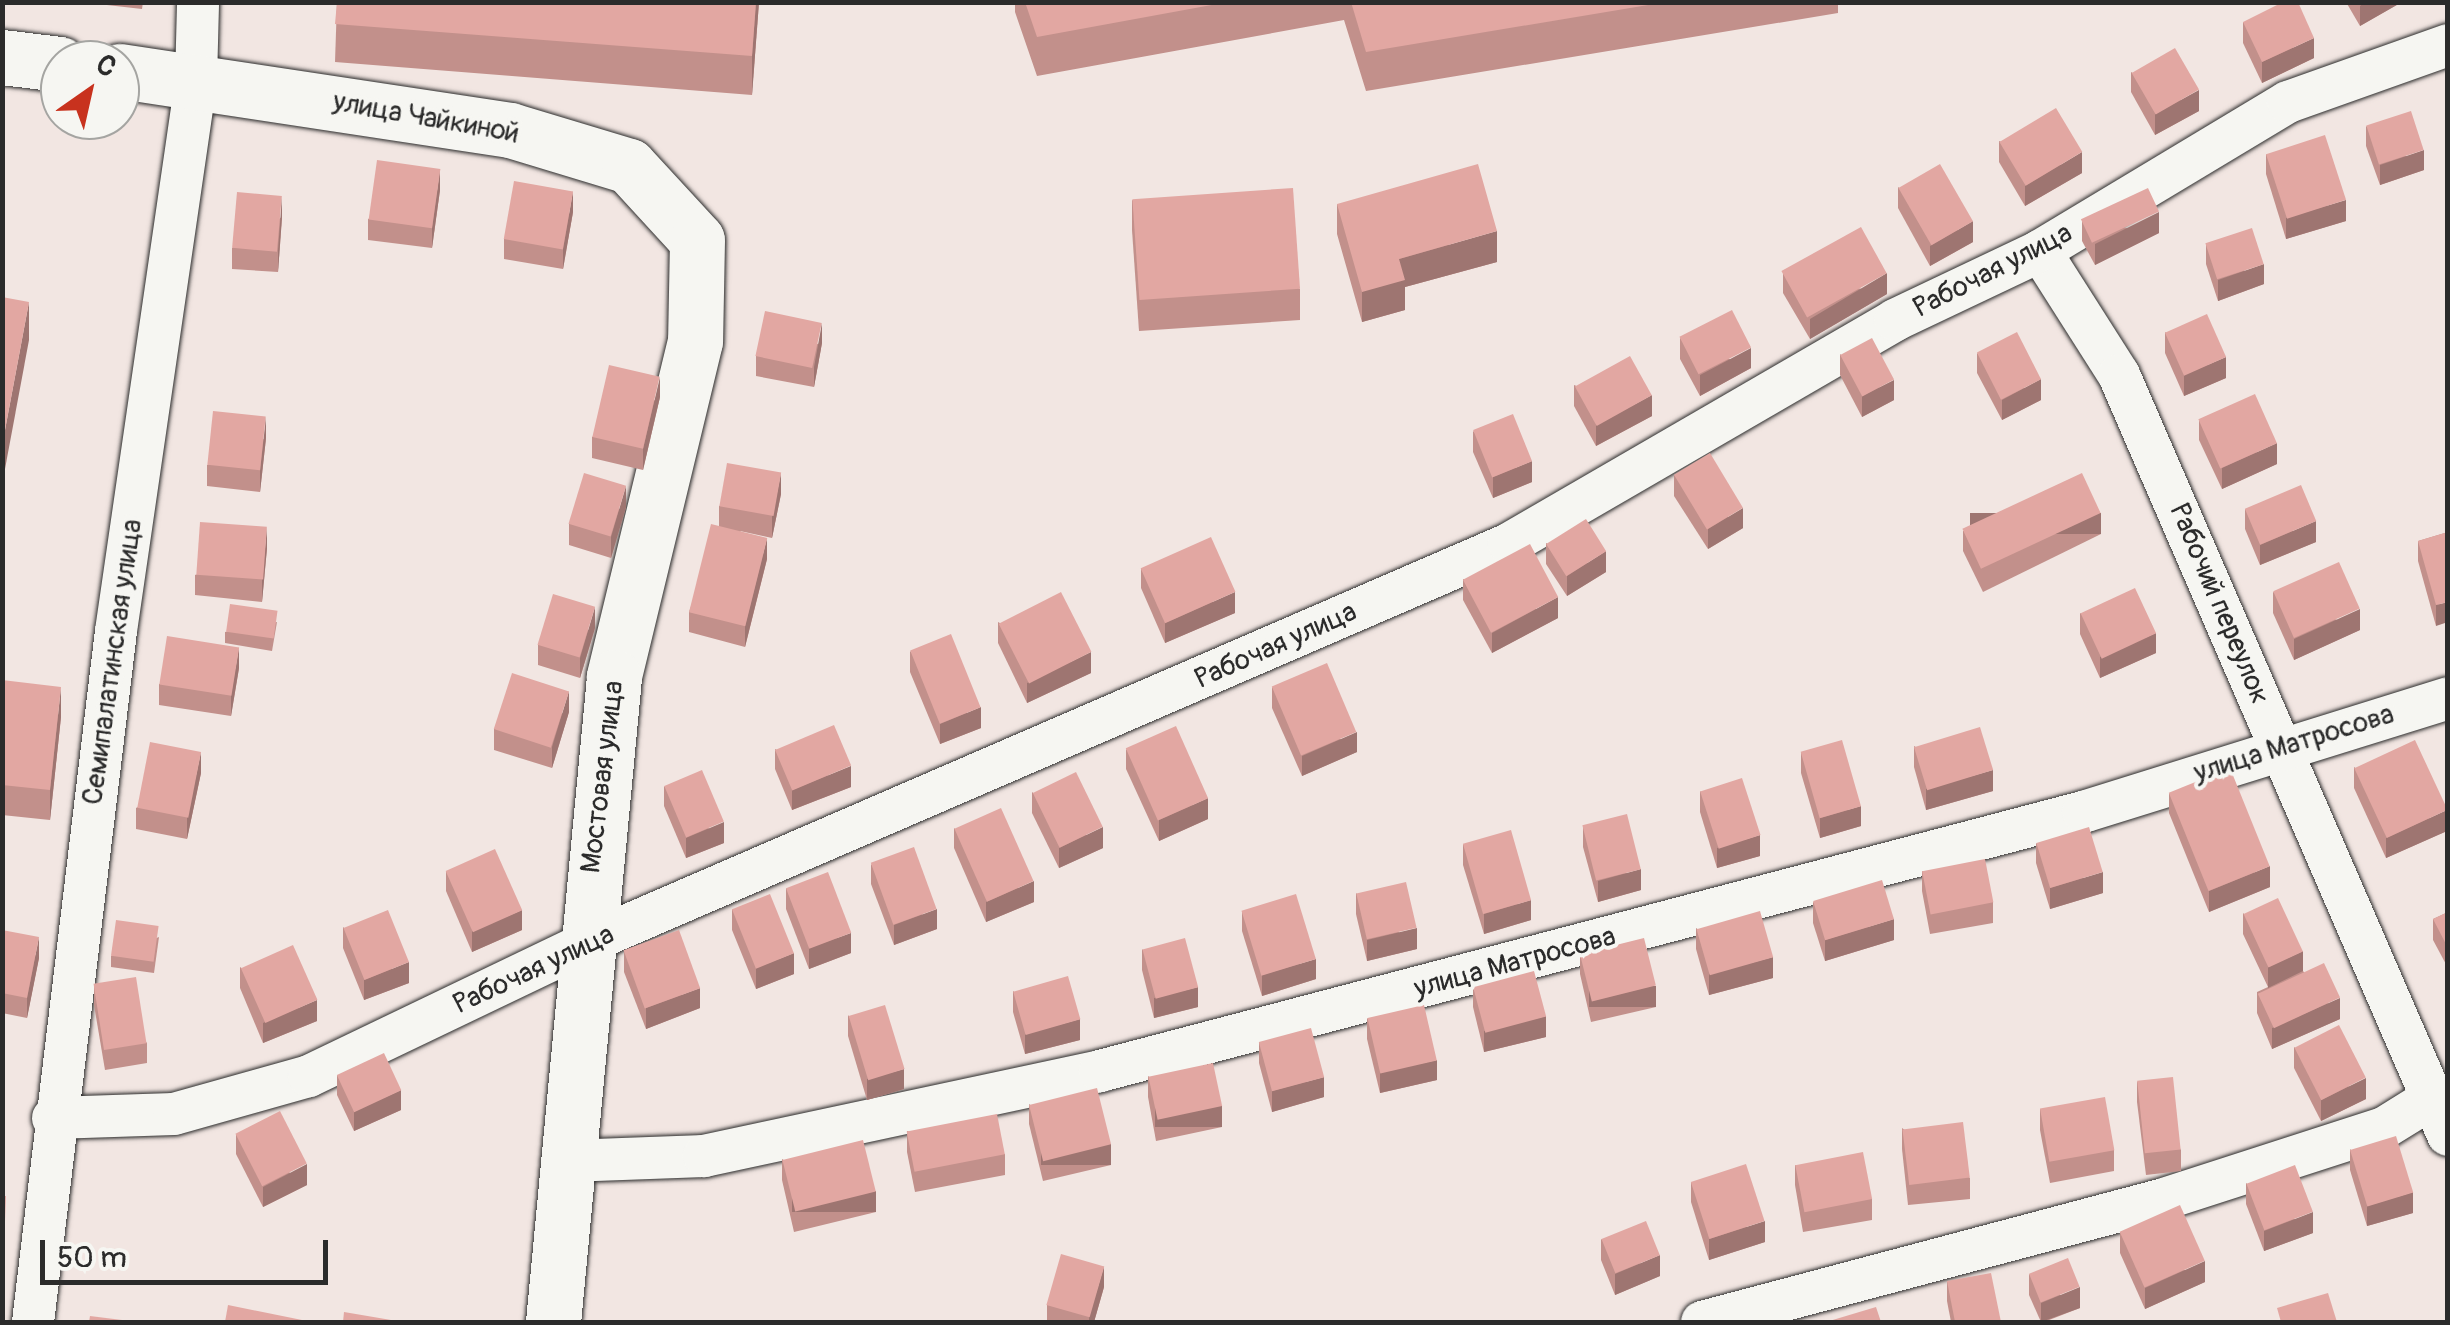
<!DOCTYPE html>
<meta charset="utf-8">
<style>
body{margin:0}
#map{position:relative;width:2450px;height:1325px;overflow:hidden;background:#f2e6e2;font-family:Pangolin,sans-serif}
div>[style]{position:absolute}
[style*='--x']{left:calc(var(--x)*1px);top:calc(var(--y)*1px);width:calc(var(--w)*1px);rotate:calc(var(--a)*1deg)}
.roads{filter:drop-shadow(0 0 2px #2b2b2b) drop-shadow(0 0 2px #2b2b2b)}
.street>*{height:42px;margin:-21px;padding:0 21px;transform-origin:21px;border-radius:21px;background:#f6f6f2}
.secondary>*{height:55px;margin:-27.5px;padding:0 27.5px;transform-origin:27.5px;border-radius:27.5px;background:#f6f6f2}
.wall>*{inset:0;background:#c2908b}
.shaded-wall>*{inset:0;background:#9e7571;transform-origin:0 0}
.building>*{inset:0;background:#e2a7a2;transform-origin:0 0}
span{translate:-50% -50%;white-space:nowrap;text-align:center;line-height:1.15;-webkit-text-stroke:8px #f6f6f2;paint-order:stroke}
.street-label{font-size:28px;color:#2b2b2b}
.frame{position:absolute;inset:0;border:5px solid #2b2b2b;pointer-events:none}
.north{position:absolute;left:40px;top:40px;width:100px;height:100px;box-sizing:border-box;background:#f6f6f2;border:2px solid #a5a5a2;border-radius:50%;rotate:34deg;font-size:28px;font-weight:700;line-height:40px;text-align:center;color:#2b2b2b}
.north::after{content:'';display:block;margin:auto;width:35px;height:45px;background:#c8321e;clip-path:polygon(50% 0,100% 100%,50% 72%,0 100%)}
.scale{position:absolute;left:40px;top:1240px;width:288px;height:45px;box-sizing:border-box;border:5px solid #2b2b2b;border-top:0;padding-left:12px;font-size:30px;line-height:35px;white-space:nowrap;color:#2b2b2b;-webkit-text-stroke:8px #f6f6f2;paint-order:stroke}
</style>
<div id="map">
<div class="roads">
<div class="street">
<div style="--x:2040;--y:251;--w:147;--a:57.5"></div>
<div style="--x:2119;--y:375;--w:828;--a:66.59"></div>
<div style="--x:53;--y:1118;--w:121;--a:-1.9"></div>
<div style="--x:174;--y:1114;--w:140;--a:-15.7"></div>
<div style="--x:309;--y:1076;--w:303;--a:-25.6"></div>
<div style="--x:582;--y:945;--w:1010;--a:-23.39"></div>
<div style="--x:1509;--y:544;--w:446;--a:-30.1"></div>
<div style="--x:1895;--y:320;--w:161;--a:-25.4"></div>
<div style="--x:2040;--y:251;--w:289;--a:-31"></div>
<div style="--x:2288;--y:102;--w:170;--a:-19.6"></div>
<div style="--x:568;--y:1161;--w:136;--a:-2.1"></div>
<div style="--x:704;--y:1156;--w:405;--a:-12.1"></div>
<div style="--x:1100;--y:1071;--w:1017;--a:-14.76"></div>
<div style="--x:2083;--y:812;--w:382;--a:-17.3"></div>
<div style="--x:33;--y:1322;--w:696;--a:-83.15"></div>
<div style="--x:116;--y:631;--w:556;--a:-81.72"></div>
<div style="--x:196;--y:81;--w:79;--a:-88.5"></div>
<div style="--x:1702;--y:1322;--w:478;--a:-14.9"></div>
<div style="--x:2164;--y:1199;--w:231;--a:-17.9"></div>
<div style="--x:2384;--y:1128;--w:59;--a:-31.8"></div>
</div>
<div class="secondary">
<div style="--x:2;--y:57;--w:58;--a:6.9"></div>
<div style="--x:120;--y:71;--w:394;--a:8.6"></div>
<div style="--x:510;--y:130;--w:124;--a:16.8"></div>
<div style="--x:629;--y:166;--w:100;--a:47.4"></div>
<div style="--x:697;--y:240;--w:101;--a:91.1"></div>
<div style="--x:695;--y:341;--w:346;--a:103.6"></div>
<div style="--x:614;--y:677;--w:648;--a:95.4"></div>
</div>
</div>
<div class="wall">
<div style="clip-path:polygon(98px 2px,143px 2px,142px 9px,98px 4px)"></div>
<div style="clip-path:polygon(337px 2px,759px 2px,752px 95px,335px 62px)"></div>
<div style="clip-path:polygon(1015px 2px,1838px 2px,1838px 13px,1366px 91px,1344px 20px,1037px 76px,1015px 12px)"></div>
<div style="clip-path:polygon(2346px 2px,2402px 2px,2360px 26px)"></div>
<div style="clip-path:polygon(2243px 22px,2314px 58px,2262px 83px,2243px 43px)"></div>
<div style="clip-path:polygon(2131px 72px,2199px 111px,2155px 135px,2131px 92px)"></div>
<div style="clip-path:polygon(2366px 126px,2424px 170px,2380px 185px,2366px 146px)"></div>
<div style="clip-path:polygon(1999px 141px,2082px 173px,2025px 206px,1999px 162px)"></div>
<div style="clip-path:polygon(2266px 154px,2346px 221px,2286px 239px,2266px 174px)"></div>
<div style="clip-path:polygon(1898px 187px,1973px 242px,1930px 266px,1898px 208px)"></div>
<div style="clip-path:polygon(440px 190px,432px 248px,368px 240px,368px 219px)"></div>
<div style="clip-path:polygon(1132px 200px,1300px 289px,1300px 320px,1139px 331px,1132px 230px)"></div>
<div style="clip-path:polygon(1337px 204px,1497px 262px,1405px 287px,1405px 310px,1362px 322px,1337px 234px)"></div>
<div style="clip-path:polygon(573px 212px,563px 269px,504px 259px,504px 239px)"></div>
<div style="clip-path:polygon(282px 217px,278px 272px,232px 269px,232px 248px)"></div>
<div style="clip-path:polygon(2082px 221px,2159px 233px,2095px 265px,2082px 241px)"></div>
<div style="clip-path:polygon(2206px 244px,2264px 284px,2218px 301px,2206px 264px)"></div>
<div style="clip-path:polygon(1783px 273px,1887px 294px,1810px 339px,1783px 293px)"></div>
<div style="clip-path:polygon(2165px 332px,2226px 378px,2184px 396px,2165px 353px)"></div>
<div style="clip-path:polygon(1680px 338px,1751px 368px,1700px 396px,1680px 359px)"></div>
<div style="clip-path:polygon(822px 343px,814px 387px,756px 376px,756px 356px)"></div>
<div style="clip-path:polygon(1977px 353px,2041px 400px,2002px 420px,1977px 373px)"></div>
<div style="clip-path:polygon(1840px 354px,1894px 400px,1862px 417px,1840px 375px)"></div>
<div style="clip-path:polygon(1574px 385px,1652px 416px,1596px 446px,1574px 406px)"></div>
<div style="clip-path:polygon(660px 397px,643px 470px,592px 458px,592px 437px)"></div>
<div style="clip-path:polygon(2199px 420px,2277px 464px,2222px 489px,2199px 440px)"></div>
<div style="clip-path:polygon(1473px 431px,1532px 482px,1493px 498px,1473px 452px)"></div>
<div style="clip-path:polygon(266px 438px,260px 492px,207px 486px,207px 465px)"></div>
<div style="clip-path:polygon(1674px 475px,1743px 528px,1708px 549px,1674px 496px)"></div>
<div style="clip-path:polygon(781px 494px,772px 538px,740px 531px,767px 559px,745px 647px,689px 632px,689px 612px,719px 526px,719px 506px)"></div>
<div style="clip-path:polygon(626px 507px,611px 558px,569px 545px,569px 524px)"></div>
<div style="clip-path:polygon(2245px 509px,2316px 542px,2260px 565px,2245px 529px)"></div>
<div style="clip-path:polygon(1963px 531px,2101px 534px,1983px 592px,1963px 551px)"></div>
<div style="clip-path:polygon(2448px 532px,2436px 626px,2418px 561px,2418px 541px)"></div>
<div style="clip-path:polygon(1546px 543px,1606px 572px,1567px 596px,1546px 564px)"></div>
<div style="clip-path:polygon(267px 548px,262px 602px,195px 595px,195px 575px)"></div>
<div style="clip-path:polygon(1141px 568px,1235px 613px,1165px 643px,1141px 588px)"></div>
<div style="clip-path:polygon(1463px 579px,1558px 618px,1492px 653px,1463px 600px)"></div>
<div style="clip-path:polygon(2273px 592px,2360px 630px,2294px 660px,2273px 613px)"></div>
<div style="clip-path:polygon(2080px 613px,2156px 653px,2100px 678px,2080px 634px)"></div>
<div style="clip-path:polygon(277px 622px,272px 651px,225px 643px,225px 632px)"></div>
<div style="clip-path:polygon(998px 622px,1091px 673px,1027px 703px,998px 643px)"></div>
<div style="clip-path:polygon(595px 628px,580px 678px,538px 665px,538px 645px)"></div>
<div style="clip-path:polygon(910px 651px,981px 728px,940px 744px,910px 672px)"></div>
<div style="clip-path:polygon(239px 668px,231px 716px,159px 705px,159px 684px)"></div>
<div style="clip-path:polygon(2px 680px,61px 717px,50px 820px,2px 815px)"></div>
<div style="clip-path:polygon(1272px 687px,1357px 752px,1302px 776px,1272px 708px)"></div>
<div style="clip-path:polygon(569px 712px,552px 768px,494px 750px,494px 729px)"></div>
<div style="clip-path:polygon(1914px 746px,1993px 791px,1926px 810px,1914px 767px)"></div>
<div style="clip-path:polygon(775px 749px,851px 787px,792px 810px,775px 769px)"></div>
<div style="clip-path:polygon(1126px 749px,1208px 819px,1159px 841px,1126px 769px)"></div>
<div style="clip-path:polygon(1801px 752px,1861px 826px,1820px 838px,1801px 773px)"></div>
<div style="clip-path:polygon(2354px 767px,2447px 831px,2386px 858px,2354px 788px)"></div>
<div style="clip-path:polygon(201px 773px,187px 839px,136px 829px,136px 808px)"></div>
<div style="clip-path:polygon(664px 786px,724px 843px,686px 858px,664px 806px)"></div>
<div style="clip-path:polygon(1700px 791px,1760px 856px,1717px 868px,1700px 812px)"></div>
<div style="clip-path:polygon(1032px 792px,1103px 848px,1059px 868px,1032px 813px)"></div>
<div style="clip-path:polygon(2169px 793px,2270px 887px,2209px 912px,2169px 813px)"></div>
<div style="clip-path:polygon(1583px 826px,1641px 890px,1598px 902px,1583px 847px)"></div>
<div style="clip-path:polygon(954px 828px,1034px 902px,986px 922px,954px 848px)"></div>
<div style="clip-path:polygon(2036px 843px,2103px 893px,2050px 909px,2036px 863px)"></div>
<div style="clip-path:polygon(1463px 844px,1531px 920px,1484px 934px,1463px 865px)"></div>
<div style="clip-path:polygon(871px 864px,937px 929px,894px 945px,871px 884px)"></div>
<div style="clip-path:polygon(446px 871px,522px 930px,472px 952px,446px 891px)"></div>
<div style="clip-path:polygon(1922px 871px,1993px 902px,1993px 923px,1930px 934px,1922px 891px)"></div>
<div style="clip-path:polygon(786px 888px,851px 953px,809px 969px,786px 909px)"></div>
<div style="clip-path:polygon(1356px 893px,1417px 949px,1367px 961px,1356px 914px)"></div>
<div style="clip-path:polygon(1813px 902px,1894px 940px,1825px 961px,1813px 923px)"></div>
<div style="clip-path:polygon(732px 909px,794px 974px,756px 989px,732px 930px)"></div>
<div style="clip-path:polygon(1242px 911px,1316px 979px,1262px 996px,1242px 931px)"></div>
<div style="clip-path:polygon(2448px 912px,2448px 968px,2433px 940px,2433px 919px)"></div>
<div style="clip-path:polygon(2243px 913px,2303px 971px,2340px 1019px,2272px 1049px,2257px 1013px,2257px 992px,2268px 987px,2243px 934px)"></div>
<div style="clip-path:polygon(343px 927px,409px 983px,364px 1000px,343px 948px)"></div>
<div style="clip-path:polygon(1696px 928px,1773px 978px,1709px 995px,1696px 949px)"></div>
<div style="clip-path:polygon(2px 930px,39px 958px,27px 1018px,2px 1013px)"></div>
<div style="clip-path:polygon(159px 937px,154px 973px,111px 967px,111px 956px)"></div>
<div style="clip-path:polygon(1142px 949px,1198px 1007px,1154px 1018px,1142px 970px)"></div>
<div style="clip-path:polygon(624px 951px,700px 1008px,646px 1029px,624px 972px)"></div>
<div style="clip-path:polygon(1580px 953px,1656px 1007px,1591px 1022px,1580px 974px)"></div>
<div style="clip-path:polygon(240px 967px,317px 1021px,263px 1043px,240px 988px)"></div>
<div style="clip-path:polygon(94px 984px,147px 1043px,147px 1063px,105px 1070px,94px 1005px)"></div>
<div style="clip-path:polygon(1473px 986px,1546px 1037px,1484px 1052px,1473px 1007px)"></div>
<div style="clip-path:polygon(1013px 991px,1080px 1040px,1025px 1054px,1013px 1012px)"></div>
<div style="clip-path:polygon(848px 1015px,904px 1089px,867px 1100px,848px 1036px)"></div>
<div style="clip-path:polygon(1367px 1018px,1437px 1080px,1380px 1093px,1367px 1039px)"></div>
<div style="clip-path:polygon(1259px 1042px,1324px 1097px,1272px 1112px,1259px 1063px)"></div>
<div style="clip-path:polygon(2294px 1047px,2366px 1099px,2321px 1121px,2294px 1068px)"></div>
<div style="clip-path:polygon(337px 1075px,401px 1110px,354px 1131px,337px 1095px)"></div>
<div style="clip-path:polygon(1148px 1076px,1222px 1127px,1156px 1141px,1148px 1097px)"></div>
<div style="clip-path:polygon(2137px 1081px,2181px 1150px,2181px 1171px,2146px 1175px,2137px 1102px)"></div>
<div style="clip-path:polygon(1029px 1104px,1111px 1165px,1043px 1181px,1029px 1124px)"></div>
<div style="clip-path:polygon(2040px 1109px,2114px 1150px,2114px 1171px,2050px 1183px,2040px 1130px)"></div>
<div style="clip-path:polygon(1902px 1128px,1970px 1178px,1970px 1199px,1908px 1205px,1902px 1149px)"></div>
<div style="clip-path:polygon(907px 1131px,1005px 1154px,1005px 1175px,915px 1192px,907px 1152px)"></div>
<div style="clip-path:polygon(236px 1134px,307px 1185px,263px 1207px,236px 1154px)"></div>
<div style="clip-path:polygon(2350px 1149px,2413px 1213px,2367px 1226px,2350px 1170px)"></div>
<div style="clip-path:polygon(782px 1159px,876px 1212px,794px 1232px,782px 1180px)"></div>
<div style="clip-path:polygon(1795px 1165px,1872px 1199px,1872px 1220px,1803px 1232px,1795px 1185px)"></div>
<div style="clip-path:polygon(1691px 1182px,1765px 1242px,1709px 1260px,1691px 1202px)"></div>
<div style="clip-path:polygon(2246px 1183px,2313px 1233px,2264px 1251px,2246px 1204px)"></div>
<div style="clip-path:polygon(2120px 1232px,2205px 1282px,2145px 1309px,2120px 1253px)"></div>
<div style="clip-path:polygon(1601px 1239px,1660px 1276px,1615px 1295px,1601px 1260px)"></div>
<div style="clip-path:polygon(2029px 1274px,2080px 1308px,2044px 1322px,2041px 1322px,2029px 1295px)"></div>
<div style="clip-path:polygon(1947px 1281px,2001px 1322px,1951px 1322px,1947px 1301px)"></div>
<div style="clip-path:polygon(1104px 1287px,1094px 1322px,1047px 1322px,1047px 1305px)"></div>
</div>
<div class="shaded-wall">
<div style="clip-path:polygon(756px 2px,759px 2px,752px 95px,752px 56px)"></div>
<div style="clip-path:polygon(2365px 2px,2402px 2px,2360px 26px,2360px 6px)"></div>
<div style="clip-path:polygon(2314px 38px,2314px 58px,2262px 83px,2262px 62px)"></div>
<div style="clip-path:polygon(2199px 90px,2199px 111px,2155px 135px,2155px 114px)"></div>
<div style="clip-path:polygon(2424px 150px,2424px 170px,2380px 185px,2380px 165px)"></div>
<div style="clip-path:polygon(2082px 152px,2082px 173px,2025px 206px,2025px 186px)"></div>
<div style="clip-path:polygon(440px 169px,440px 190px,432px 248px,432px 228px)"></div>
<div style="clip-path:polygon(573px 191px,573px 212px,563px 269px,563px 249px)"></div>
<div style="clip-path:polygon(282px 196px,282px 217px,278px 272px,278px 251px)"></div>
<div style="clip-path:polygon(2346px 200px,2346px 221px,2286px 239px,2286px 218px)"></div>
<div style="clip-path:polygon(2159px 212px,2159px 233px,2095px 265px,2095px 244px)"></div>
<div style="clip-path:polygon(1973px 221px,1973px 242px,1930px 266px,1930px 246px)"></div>
<div style="clip-path:polygon(1497px 231px,1497px 262px,1405px 287px,1405px 310px,1362px 322px,1362px 292px,1399px 259px)"></div>
<div style="clip-path:polygon(2264px 264px,2264px 284px,2218px 301px,2218px 280px)"></div>
<div style="clip-path:polygon(1887px 273px,1887px 294px,1810px 339px,1810px 319px)"></div>
<div style="clip-path:polygon(29px 302px,29px 340px,2px 485px,2px 446px)"></div>
<div style="clip-path:polygon(822px 323px,822px 343px,814px 387px,814px 367px)"></div>
<div style="clip-path:polygon(1751px 348px,1751px 368px,1700px 396px,1700px 375px)"></div>
<div style="clip-path:polygon(2226px 357px,2226px 378px,2184px 396px,2184px 375px)"></div>
<div style="clip-path:polygon(660px 377px,660px 397px,643px 470px,643px 449px)"></div>
<div style="clip-path:polygon(2041px 379px,2041px 400px,2002px 420px,2002px 400px)"></div>
<div style="clip-path:polygon(1894px 380px,1894px 400px,1862px 417px,1862px 396px)"></div>
<div style="clip-path:polygon(1652px 395px,1652px 416px,1596px 446px,1596px 425px)"></div>
<div style="clip-path:polygon(266px 417px,266px 438px,260px 492px,260px 471px)"></div>
<div style="clip-path:polygon(2277px 443px,2277px 464px,2222px 489px,2222px 468px)"></div>
<div style="clip-path:polygon(1532px 461px,1532px 482px,1493px 498px,1493px 477px)"></div>
<div style="clip-path:polygon(781px 473px,781px 494px,772px 538px,772px 517px)"></div>
<div style="clip-path:polygon(626px 486px,626px 507px,611px 558px,611px 537px)"></div>
<div style="clip-path:polygon(1743px 508px,1743px 528px,1708px 549px,1708px 529px)"></div>
<div style="left:2101px;top:513px;width:21px;height:131px;rotate:90deg"></div>
<div style="clip-path:polygon(2316px 521px,2316px 542px,2260px 565px,2260px 545px)"></div>
<div style="clip-path:polygon(267px 527px,267px 548px,262px 602px,262px 581px)"></div>
<div style="clip-path:polygon(767px 538px,767px 559px,745px 647px,745px 626px)"></div>
<div style="clip-path:polygon(1606px 551px,1606px 572px,1567px 596px,1567px 576px)"></div>
<div style="clip-path:polygon(1235px 592px,1235px 613px,1165px 643px,1165px 623px)"></div>
<div style="clip-path:polygon(1558px 597px,1558px 618px,1492px 653px,1492px 633px)"></div>
<div style="clip-path:polygon(2448px 602px,2448px 622px,2436px 626px,2436px 605px)"></div>
<div style="clip-path:polygon(595px 607px,595px 628px,580px 678px,580px 658px)"></div>
<div style="clip-path:polygon(2360px 609px,2360px 630px,2294px 660px,2294px 639px)"></div>
<div style="clip-path:polygon(2156px 633px,2156px 653px,2100px 678px,2100px 657px)"></div>
<div style="clip-path:polygon(239px 647px,239px 668px,231px 716px,231px 695px)"></div>
<div style="clip-path:polygon(1091px 652px,1091px 673px,1027px 703px,1027px 683px)"></div>
<div style="clip-path:polygon(61px 687px,61px 717px,50px 820px,50px 790px)"></div>
<div style="clip-path:polygon(569px 691px,569px 712px,552px 768px,552px 747px)"></div>
<div style="clip-path:polygon(981px 707px,981px 728px,940px 744px,940px 724px)"></div>
<div style="clip-path:polygon(1357px 732px,1357px 752px,1302px 776px,1302px 756px)"></div>
<div style="clip-path:polygon(201px 752px,201px 773px,187px 839px,187px 818px)"></div>
<div style="clip-path:polygon(851px 766px,851px 787px,792px 810px,792px 790px)"></div>
<div style="clip-path:polygon(1993px 770px,1993px 791px,1926px 810px,1926px 789px)"></div>
<div style="clip-path:polygon(1208px 798px,1208px 819px,1159px 841px,1159px 820px)"></div>
<div style="clip-path:polygon(1861px 806px,1861px 826px,1820px 838px,1820px 818px)"></div>
<div style="clip-path:polygon(2447px 810px,2447px 831px,2386px 858px,2386px 838px)"></div>
<div style="clip-path:polygon(724px 822px,724px 843px,686px 858px,686px 838px)"></div>
<div style="clip-path:polygon(1103px 827px,1103px 848px,1059px 868px,1059px 848px)"></div>
<div style="clip-path:polygon(1760px 835px,1760px 856px,1717px 868px,1717px 848px)"></div>
<div style="clip-path:polygon(2270px 866px,2270px 887px,2209px 912px,2209px 891px)"></div>
<div style="clip-path:polygon(1641px 869px,1641px 890px,1598px 902px,1598px 881px)"></div>
<div style="clip-path:polygon(2103px 872px,2103px 893px,2050px 909px,2050px 888px)"></div>
<div style="clip-path:polygon(1034px 881px,1034px 902px,986px 922px,986px 902px)"></div>
<div style="clip-path:polygon(1531px 900px,1531px 920px,1484px 934px,1484px 914px)"></div>
<div style="clip-path:polygon(937px 909px,937px 929px,894px 945px,894px 925px)"></div>
<div style="clip-path:polygon(522px 910px,522px 930px,472px 952px,472px 931px)"></div>
<div style="clip-path:polygon(1894px 919px,1894px 940px,1825px 961px,1825px 940px)"></div>
<div style="clip-path:polygon(1417px 928px,1417px 949px,1367px 961px,1367px 940px)"></div>
<div style="clip-path:polygon(851px 933px,851px 953px,809px 969px,809px 948px)"></div>
<div style="clip-path:polygon(39px 937px,39px 958px,27px 1018px,27px 998px)"></div>
<div style="clip-path:polygon(2303px 951px,2303px 971px,2268px 988px,2268px 967px)"></div>
<div style="clip-path:polygon(794px 953px,794px 974px,756px 989px,756px 968px)"></div>
<div style="clip-path:polygon(1773px 957px,1773px 978px,1709px 995px,1709px 974px)"></div>
<div style="clip-path:polygon(1316px 959px,1316px 979px,1262px 996px,1262px 975px)"></div>
<div style="clip-path:polygon(409px 962px,409px 983px,364px 1000px,364px 980px)"></div>
<div style="left:1656px;top:986px;width:21px;height:67px;rotate:90deg"></div>
<div style="clip-path:polygon(1198px 987px,1198px 1007px,1154px 1018px,1154px 998px)"></div>
<div style="clip-path:polygon(700px 988px,700px 1008px,646px 1029px,646px 1008px)"></div>
<div style="clip-path:polygon(2340px 998px,2340px 1019px,2272px 1049px,2272px 1028px)"></div>
<div style="clip-path:polygon(317px 1000px,317px 1021px,263px 1043px,263px 1023px)"></div>
<div style="clip-path:polygon(1546px 1016px,1546px 1037px,1484px 1052px,1484px 1031px)"></div>
<div style="clip-path:polygon(1080px 1019px,1080px 1040px,1025px 1054px,1025px 1034px)"></div>
<div style="clip-path:polygon(1437px 1060px,1437px 1080px,1380px 1093px,1380px 1072px)"></div>
<div style="clip-path:polygon(904px 1069px,904px 1089px,867px 1100px,867px 1079px)"></div>
<div style="clip-path:polygon(1324px 1077px,1324px 1097px,1272px 1112px,1272px 1091px)"></div>
<div style="clip-path:polygon(2366px 1078px,2366px 1099px,2321px 1121px,2321px 1100px)"></div>
<div style="clip-path:polygon(401px 1090px,401px 1110px,354px 1131px,354px 1111px)"></div>
<div style="left:1222px;top:1106px;width:21px;height:67px;rotate:90deg"></div>
<div style="left:1111px;top:1144px;width:21px;height:70px;rotate:90deg"></div>
<div style="clip-path:polygon(307px 1164px,307px 1185px,263px 1207px,263px 1187px)"></div>
<div style="left:876px;top:1191px;width:21px;height:84px;rotate:90deg"></div>
<div style="clip-path:polygon(2413px 1192px,2413px 1213px,2367px 1226px,2367px 1206px)"></div>
<div style="clip-path:polygon(2313px 1212px,2313px 1233px,2264px 1251px,2264px 1231px)"></div>
<div style="clip-path:polygon(1765px 1221px,1765px 1242px,1709px 1260px,1709px 1239px)"></div>
<div style="clip-path:polygon(1660px 1255px,1660px 1276px,1615px 1295px,1615px 1274px)"></div>
<div style="clip-path:polygon(2205px 1261px,2205px 1282px,2145px 1309px,2145px 1288px)"></div>
<div style="clip-path:polygon(1104px 1266px,1104px 1287px,1094px 1322px,1089px 1322px,1089px 1317px)"></div>
<div style="clip-path:polygon(2080px 1287px,2080px 1308px,2041px 1322px,2041px 1303px)"></div>
</div>
<div class="building">
<div style="clip-path:polygon(337px 2px,756px 2px,752px 56px,335px 24px)"></div>
<div style="clip-path:polygon(1025px 2px,1228px 2px,1037px 37px)"></div>
<div style="clip-path:polygon(1351px 2px,1666px 2px,1366px 52px)"></div>
<div style="clip-path:polygon(2283px 2px,2298px 2px,2314px 38px,2262px 62px,2243px 22px)"></div>
<div style="left:2175px;top:48px;width:48px;height:50px;rotate:60deg"></div>
<div style="left:2056px;top:108px;width:51px;height:66px;rotate:59deg"></div>
<div style="left:2411px;top:111px;width:41px;height:47px;rotate:72deg"></div>
<div style="left:2325px;top:135px;width:68px;height:62px;rotate:72deg"></div>
<div style="left:377px;top:160px;width:64px;height:60px;rotate:8deg"></div>
<div style="clip-path:polygon(1478px 164px,1497px 231px,1399px 259px,1405px 280px,1362px 292px,1337px 204px)"></div>
<div style="left:1940px;top:164px;width:66px;height:48px;rotate:60deg"></div>
<div style="left:514px;top:181px;width:60px;height:59px;rotate:10deg"></div>
<div style="left:1293px;top:188px;width:101px;height:161px;rotate:86deg"></div>
<div style="left:2148px;top:188px;width:26px;height:74px;rotate:65deg"></div>
<div style="left:237px;top:192px;width:45px;height:56px;rotate:5deg"></div>
<div style="left:1861px;top:227px;width:53px;height:91px;rotate:61deg"></div>
<div style="left:2252px;top:228px;width:38px;height:49px;rotate:72deg"></div>
<div style="clip-path:polygon(2px 297px,29px 302px,2px 446px)"></div>
<div style="left:1732px;top:310px;width:42px;height:59px;rotate:63deg"></div>
<div style="left:765px;top:311px;width:58px;height:46px;rotate:12deg"></div>
<div style="left:2207px;top:314px;width:47px;height:46px;rotate:66deg"></div>
<div style="left:2017px;top:332px;width:53px;height:45px;rotate:63deg"></div>
<div style="left:1872px;top:338px;width:47px;height:36px;rotate:62deg"></div>
<div style="left:1630px;top:356px;width:45px;height:63px;rotate:61deg"></div>
<div style="left:609px;top:365px;width:52px;height:74px;rotate:13deg"></div>
<div style="left:2255px;top:394px;width:54px;height:62px;rotate:66deg"></div>
<div style="left:213px;top:411px;width:53px;height:54px;rotate:6deg"></div>
<div style="left:1513px;top:414px;width:51px;height:43px;rotate:68deg"></div>
<div style="left:1710px;top:453px;width:64px;height:42px;rotate:59deg"></div>
<div style="left:727px;top:463px;width:55px;height:44px;rotate:10deg"></div>
<div style="left:584px;top:473px;width:44px;height:53px;rotate:17deg"></div>
<div style="left:2082px;top:473px;width:44px;height:132px;rotate:65deg"></div>
<div style="left:2301px;top:485px;width:39px;height:61px;rotate:67deg"></div>
<div style="left:1586px;top:519px;width:38px;height:47px;rotate:58deg"></div>
<div style="left:200px;top:522px;width:67px;height:53px;rotate:4deg"></div>
<div style="left:711px;top:524px;width:58px;height:91px;rotate:14deg"></div>
<div style="clip-path:polygon(2448px 532px,2448px 602px,2436px 605px,2418px 541px)"></div>
<div style="left:1211px;top:537px;width:60px;height:77px;rotate:66deg"></div>
<div style="left:1530px;top:544px;width:60px;height:76px;rotate:62deg"></div>
<div style="left:2339px;top:562px;width:51px;height:72px;rotate:66deg"></div>
<div style="left:2135px;top:588px;width:50px;height:60px;rotate:65deg"></div>
<div style="left:1061px;top:592px;width:67px;height:70px;rotate:63deg"></div>
<div style="left:553px;top:594px;width:44px;height:53px;rotate:17deg"></div>
<div style="left:230px;top:604px;width:48px;height:28px;rotate:8deg"></div>
<div style="left:951px;top:634px;width:79px;height:44px;rotate:68deg"></div>
<div style="left:167px;top:636px;width:73px;height:49px;rotate:9deg"></div>
<div style="left:1327px;top:663px;width:75px;height:60px;rotate:67deg"></div>
<div style="left:512px;top:673px;width:60px;height:59px;rotate:18deg"></div>
<div style="clip-path:polygon(2px 680px,61px 687px,50px 790px,2px 785px)"></div>
<div style="left:834px;top:725px;width:44px;height:64px;rotate:67deg"></div>
<div style="left:1176px;top:726px;width:79px;height:55px;rotate:66deg"></div>
<div style="left:1980px;top:727px;width:45px;height:69px;rotate:73deg"></div>
<div style="left:1842px;top:740px;width:69px;height:43px;rotate:74deg"></div>
<div style="left:2415px;top:740px;width:77px;height:67px;rotate:65deg"></div>
<div style="left:150px;top:742px;width:52px;height:67px;rotate:11deg"></div>
<div style="left:2230px;top:768px;width:106px;height:66px;rotate:68deg"></div>
<div style="left:702px;top:770px;width:56px;height:41px;rotate:67deg"></div>
<div style="left:1076px;top:772px;width:61px;height:48px;rotate:64deg"></div>
<div style="left:1742px;top:778px;width:60px;height:44px;rotate:72deg"></div>
<div style="left:1001px;top:808px;width:80px;height:51px;rotate:66deg"></div>
<div style="left:1627px;top:814px;width:57px;height:46px;rotate:76deg"></div>
<div style="left:2089px;top:827px;width:47px;height:55px;rotate:73deg"></div>
<div style="left:1511px;top:830px;width:73px;height:50px;rotate:74deg"></div>
<div style="left:914px;top:847px;width:66px;height:46px;rotate:70deg"></div>
<div style="left:495px;top:849px;width:67px;height:54px;rotate:66deg"></div>
<div style="left:1985px;top:859px;width:44px;height:64px;rotate:79deg"></div>
<div style="left:828px;top:872px;width:65px;height:45px;rotate:69deg"></div>
<div style="left:1882px;top:880px;width:41px;height:72px;rotate:73deg"></div>
<div style="left:1406px;top:882px;width:47px;height:51px;rotate:77deg"></div>
<div style="left:770px;top:894px;width:64px;height:41px;rotate:68deg"></div>
<div style="left:1296px;top:894px;width:68px;height:57px;rotate:73deg"></div>
<div style="left:2278px;top:898px;width:59px;height:38px;rotate:65deg"></div>
<div style="left:388px;top:910px;width:56px;height:48px;rotate:68deg"></div>
<div style="left:1760px;top:911px;width:48px;height:66px;rotate:74deg"></div>
<div style="clip-path:polygon(2448px 912px,2448px 948px,2433px 919px)"></div>
<div style="left:116px;top:920px;width:43px;height:36px;rotate:8deg"></div>
<div style="clip-path:polygon(2px 930px,39px 937px,27px 998px,2px 993px)"></div>
<div style="left:679px;top:930px;width:62px;height:59px;rotate:70deg"></div>
<div style="left:1185px;top:938px;width:51px;height:44px;rotate:75deg"></div>
<div style="left:1644px;top:938px;width:49px;height:66px;rotate:76deg"></div>
<div style="left:293px;top:945px;width:60px;height:57px;rotate:66deg"></div>
<div style="left:2324px;top:963px;width:38px;height:73px;rotate:65deg"></div>
<div style="left:1534px;top:971px;width:47px;height:63px;rotate:75deg"></div>
<div style="left:1068px;top:976px;width:45px;height:57px;rotate:74deg"></div>
<div style="left:136px;top:977px;width:67px;height:43px;rotate:81deg"></div>
<div style="left:885px;top:1005px;width:67px;height:38px;rotate:73deg"></div>
<div style="left:1424px;top:1005px;width:57px;height:58px;rotate:77deg"></div>
<div style="left:2339px;top:1025px;width:59px;height:50px;rotate:63deg"></div>
<div style="left:1311px;top:1028px;width:51px;height:54px;rotate:75deg"></div>
<div style="left:384px;top:1053px;width:41px;height:52px;rotate:65deg"></div>
<div style="left:1213px;top:1063px;width:44px;height:66px;rotate:78deg"></div>
<div style="left:2173px;top:1077px;width:73px;height:36px;rotate:84deg"></div>
<div style="left:1097px;top:1088px;width:58px;height:70px;rotate:76deg"></div>
<div style="left:2105px;top:1097px;width:54px;height:66px;rotate:80deg"></div>
<div style="left:280px;top:1111px;width:59px;height:50px;rotate:63deg"></div>
<div style="left:997px;top:1114px;width:41px;height:92px;rotate:79deg"></div>
<div style="left:1963px;top:1122px;width:56px;height:61px;rotate:83deg"></div>
<div style="left:2396px;top:1136px;width:59px;height:48px;rotate:73deg"></div>
<div style="left:863px;top:1140px;width:53px;height:83px;rotate:76deg"></div>
<div style="left:1863px;top:1152px;width:48px;height:69px;rotate:79deg"></div>
<div style="left:1746px;top:1164px;width:60px;height:58px;rotate:72deg"></div>
<div style="left:2295px;top:1165px;width:50px;height:52px;rotate:69deg"></div>
<div style="clip-path:polygon(2px 1196px,6px 1196px,4px 1246px,2px 1246px)"></div>
<div style="left:2180px;top:1205px;width:61px;height:66px;rotate:66deg"></div>
<div style="left:1646px;top:1221px;width:37px;height:48px;rotate:68deg"></div>
<div style="left:1061px;top:1254px;width:45px;height:53px;rotate:16deg"></div>
<div style="left:2068px;top:1258px;width:31px;height:42px;rotate:68deg"></div>
<div style="clip-path:polygon(1991px 1273px,2001px 1322px,1955px 1322px,1947px 1281px)"></div>
<div style="clip-path:polygon(2328px 1293px,2337px 1322px,2281px 1322px,2277px 1308px)"></div>
<div style="clip-path:polygon(228px 1305px,302px 1320px,301px 1322px,225px 1322px)"></div>
<div style="clip-path:polygon(1876px 1307px,1881px 1322px,1826px 1322px)"></div>
<div style="clip-path:polygon(344px 1312px,391px 1320px,391px 1322px,343px 1322px)"></div>
<div style="clip-path:polygon(90px 1316px,138px 1322px,89px 1322px)"></div>
</div>
<div class="street-label">
<span style="left:426px;top:118px;rotate:10deg">улица Чайкиной</span>
<span style="left:1993px;top:271px;rotate:-27deg">Рабочая улица</span>
<span style="left:2219px;top:604px;rotate:67deg">Рабочий переулок</span>
<span style="left:1276px;top:646px;rotate:-24deg">Рабочая улица</span>
<span style="left:113px;top:662px;rotate:-82deg">Семипалатинская улица</span>
<span style="left:2294px;top:744px;rotate:-17deg">улица Матросова</span>
<span style="left:603px;top:777px;rotate:-83deg">Мостовая улица</span>
<span style="left:1515px;top:963px;rotate:-15deg">улица Матросова</span>
<span style="left:534px;top:970px;rotate:-25deg">Рабочая улица</span>
</div>
<div class="frame"></div>
<div class="north">С</div>
<div class="scale">50 m</div>
</div>
